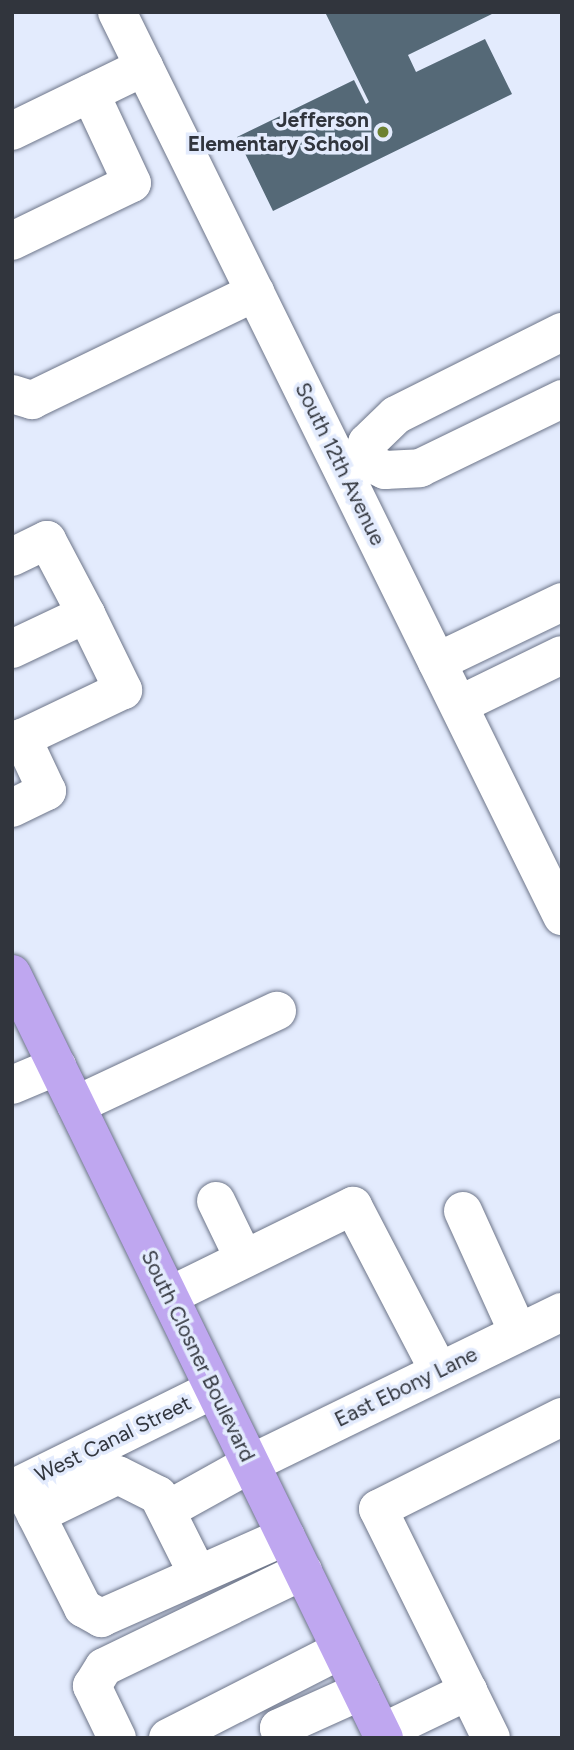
<!DOCTYPE html>
<style>
body{margin:0}
#map{position:relative;width:574px;height:1750px;overflow:hidden;background:#e3ebfd;font-family:Figtree,sans-serif}
div>[style]{position:absolute}
[style*='--x']{left:calc(var(--x)*1px);top:calc(var(--y)*1px);width:calc(var(--w)*1px);rotate:calc(var(--a)*1deg)}
.building>*{inset:0;background:#556977}
.roads{filter:drop-shadow(0 0 2px #6d7589) drop-shadow(0 0 2px #6d7589)}
.minor>*{height:38px;margin:-19px;padding:0 19px;transform-origin:19px;border-radius:19px;background:#fff}
.major>*{height:38px;margin:-19px;padding:0 19px;transform-origin:19px;border-radius:19px;background:#bfa7f0}
.dots>*{width:19px;height:19px;translate:-50% -50%;box-sizing:border-box;border:4px solid #e3ebfd;border-radius:50%}
span{translate:-50% -50%;white-space:nowrap;text-align:center;line-height:1.15;-webkit-text-stroke:7px #e3ebfd;paint-order:stroke}
.poi-label{font-size:21px;color:#31353d;font-weight:700}
.right{translate:-100% -50%;text-align:right}
.street-label{font-size:21px;color:#31353d}
.frame{position:absolute;inset:0;border:14px solid #31353d;pointer-events:none}
</style>
<div id="map">
<div class="building">
<div style="clip-path:polygon(325px 12px,496px 12px,408px 55px,416px 72px,485px 39px,512px 94px,273px 211px,237px 137px,354px 80px,366px 104px,369px 102px)"></div>
</div>
<div class="roads">
<div class="minor">
<div style="--x:117;--y:12;--w:1008;--a:63.79"></div>
<div style="--x:12;--y:131;--w:147;--a:-25.9"></div>
<div style="--x:12;--y:241;--w:133;--a:-25.8"></div>
<div style="--x:132;--y:183;--w:99;--a:-115"></div>
<div style="--x:12;--y:394;--w:21;--a:17"></div>
<div style="--x:32;--y:400;--w:248;--a:-25.8"></div>
<div style="--x:367;--y:461;--w:18;--a:-90"></div>
<div style="--x:367;--y:443;--w:40;--a:-44"></div>
<div style="--x:396;--y:415;--w:186;--a:-26.6"></div>
<div style="--x:346;--y:472;--w:24;--a:-28"></div>
<div style="--x:367;--y:461;--w:20;--a:27"></div>
<div style="--x:385;--y:470;--w:35;--a:-3"></div>
<div style="--x:420;--y:468;--w:158;--a:-25.9"></div>
<div style="--x:12;--y:557;--w:39;--a:-26"></div>
<div style="--x:47;--y:540;--w:84;--a:62.2"></div>
<div style="--x:12;--y:649;--w:82;--a:-25.3"></div>
<div style="--x:86;--y:614;--w:85;--a:64"></div>
<div style="--x:123;--y:690;--w:123;--a:154.5"></div>
<div style="--x:437;--y:662;--w:139;--a:-25.6"></div>
<div style="--x:459;--y:705;--w:114;--a:-25.9"></div>
<div style="--x:12;--y:808;--w:39;--a:-26"></div>
<div style="--x:47;--y:791;--w:59;--a:-115.3"></div>
<div style="--x:12;--y:1085;--w:49;--a:-22.9"></div>
<div style="--x:76;--y:1105;--w:222;--a:-25.1"></div>
<div style="--x:216;--y:1201;--w:64;--a:64.2"></div>
<div style="--x:463;--y:1211;--w:133;--a:65.6"></div>
<div style="--x:169;--y:1296;--w:205;--a:-26.1"></div>
<div style="--x:353;--y:1206;--w:186;--a:62.5"></div>
<div style="--x:21;--y:1485;--w:138;--a:63.2"></div>
<div style="--x:83;--y:1608;--w:21;--a:29"></div>
<div style="--x:101;--y:1618;--w:202;--a:-23.9"></div>
<div style="--x:12;--y:1489;--w:225;--a:-26.3"></div>
<div style="--x:167;--y:1510;--w:95;--a:-29"></div>
<div style="--x:250;--y:1464;--w:347;--a:-26"></div>
<div style="--x:36;--y:1515;--w:91;--a:-26"></div>
<div style="--x:118;--y:1475;--w:45;--a:26.6"></div>
<div style="--x:158;--y:1495;--w:89;--a:63.4"></div>
<div style="--x:468;--y:1691;--w:203;--a:-116.3"></div>
<div style="--x:378;--y:1509;--w:206;--a:-26.6"></div>
<div style="--x:381;--y:1733;--w:97;--a:-25.8"></div>
<div style="--x:468;--y:1691;--w:52;--a:63.9"></div>
<div style="--x:117;--y:1738;--w:58;--a:-115.7"></div>
<div style="--x:92;--y:1686;--w:22;--a:-58"></div>
<div style="--x:104;--y:1667;--w:221;--a:-25.8"></div>
<div style="--x:168;--y:1738;--w:194;--a:-27"></div>
<div style="--x:284;--y:1738;--w:11;--a:-117"></div>
<div style="--x:279;--y:1728;--w:90;--a:-24.3"></div>
</div>
<div class="major">
<div style="--x:12;--y:974;--w:850;--a:64.04"></div>
</div>
</div>
<div class="dots">
<div style="left:383px;top:132px;background:#6c8131"></div>
</div>
<div class="poi-label">
<span class="right" style="left:369px;top:132px">Jefferson<br>Elementary School</span>
</div>
<div class="street-label">
<span style="left:340px;top:464px;rotate:64deg">South 12th Avenue</span>
<span style="left:198px;top:1356px;rotate:64deg">South Closner Boulevard</span>
<span style="left:406px;top:1387px;rotate:-26deg">East Ebony Lane</span>
<span style="left:113px;top:1439px;rotate:-26deg">West Canal Street</span>
</div>
<div class="frame"></div>
</div>
